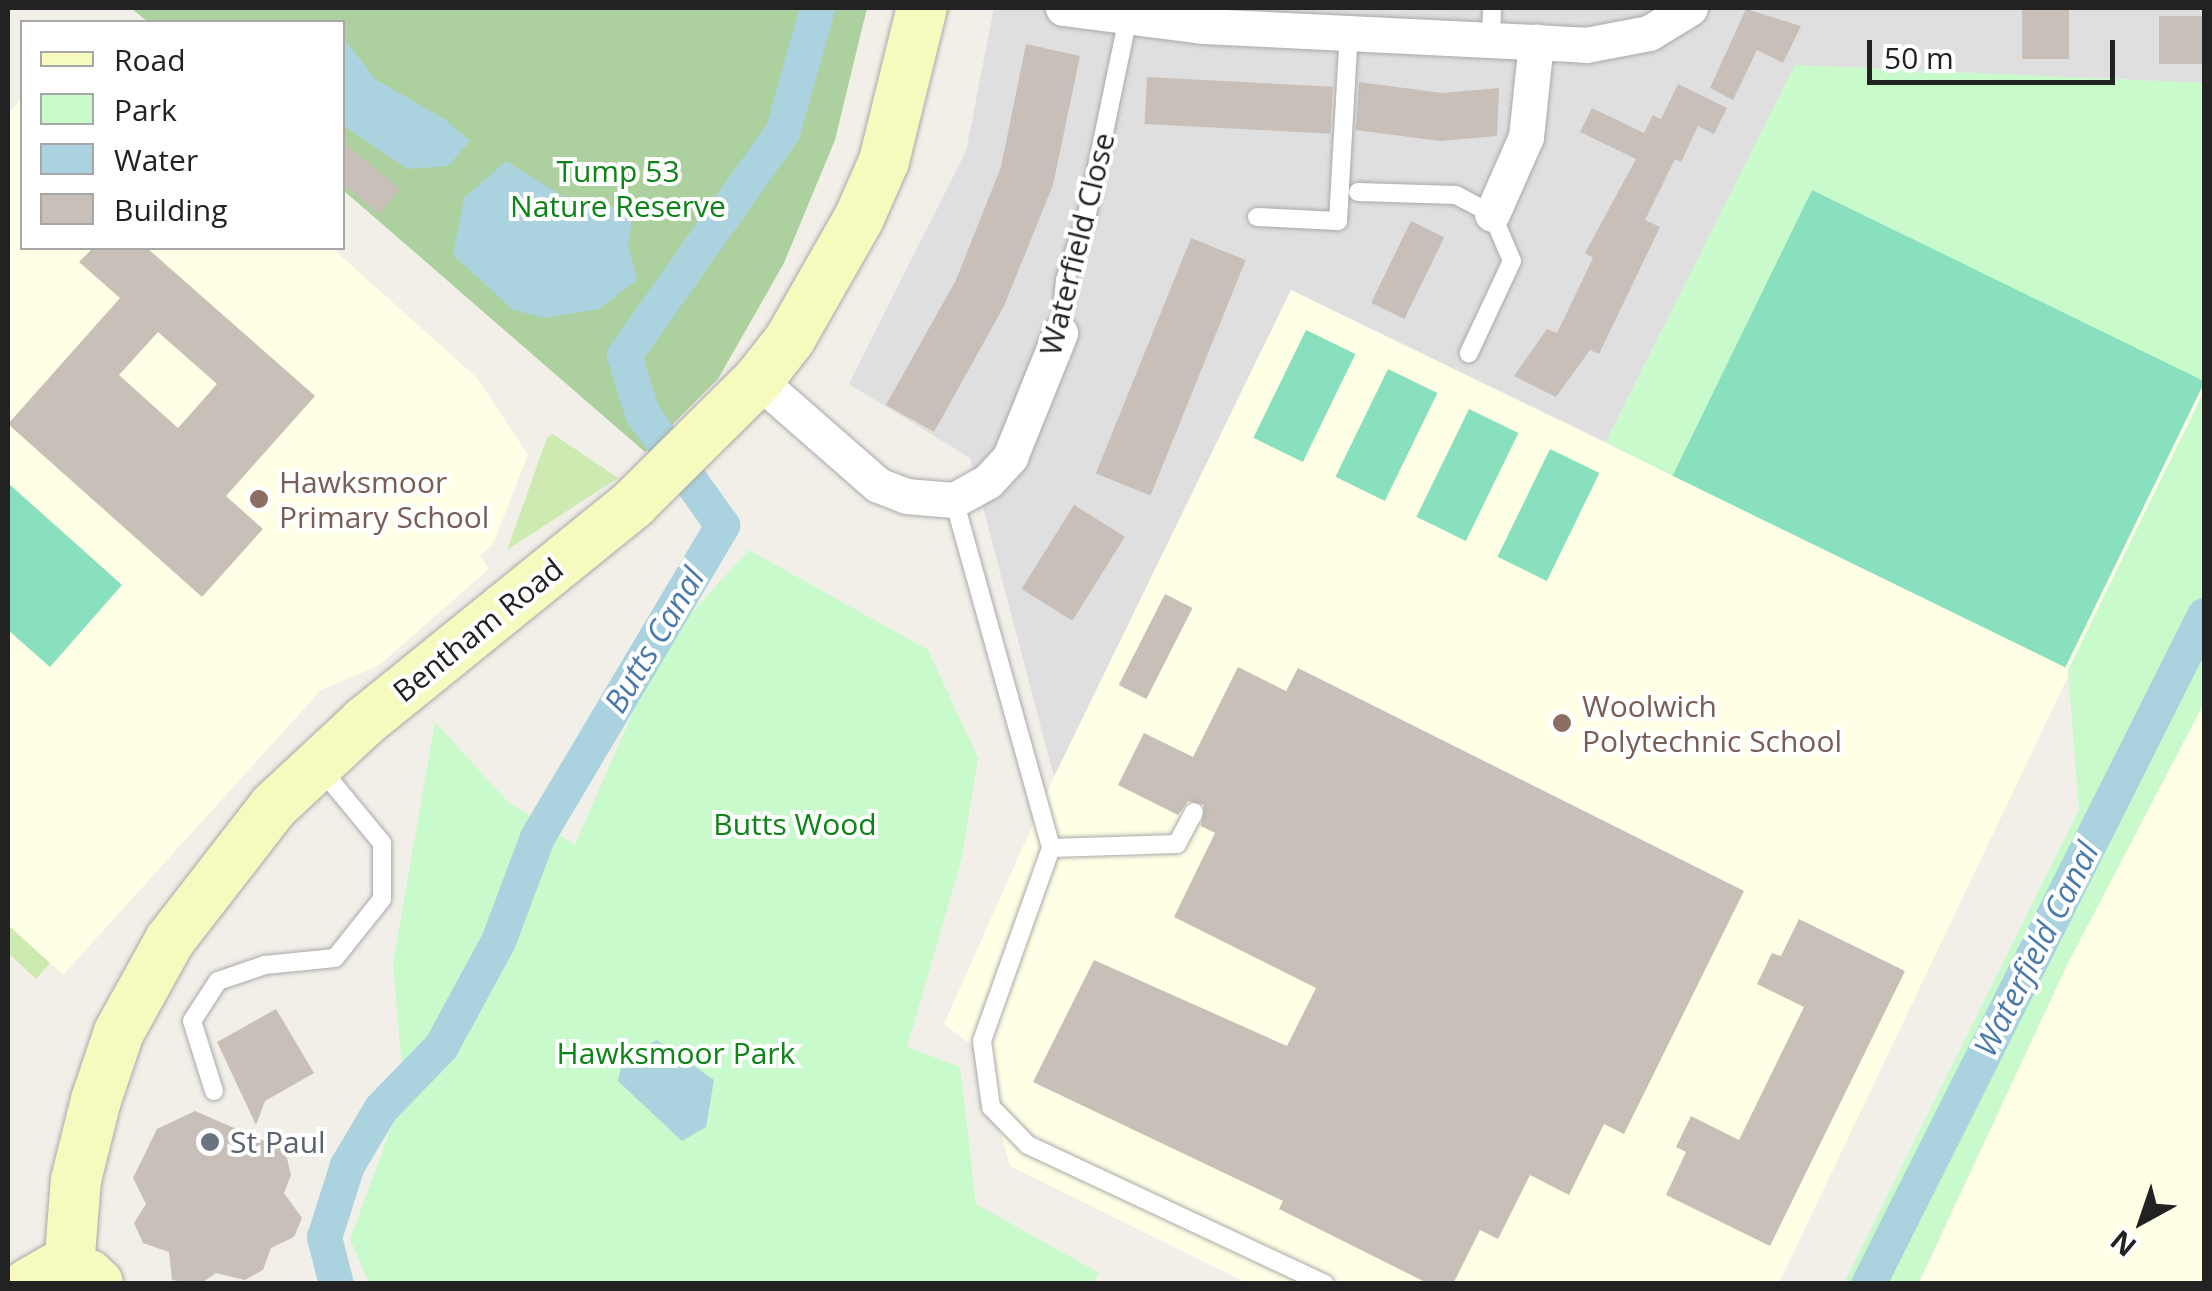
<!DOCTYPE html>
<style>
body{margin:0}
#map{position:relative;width:2212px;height:1291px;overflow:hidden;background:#f2efe9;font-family:"Open Sans",sans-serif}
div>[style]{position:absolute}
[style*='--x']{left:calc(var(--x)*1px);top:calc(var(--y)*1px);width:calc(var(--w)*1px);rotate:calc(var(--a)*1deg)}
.residential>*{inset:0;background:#e0dfdf}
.education>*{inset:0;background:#ffffe5}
.grass>*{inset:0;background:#cdebb0}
.forest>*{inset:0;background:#add19e}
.park>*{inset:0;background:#c8facc}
.pitch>*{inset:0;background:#88e0be;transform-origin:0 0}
.water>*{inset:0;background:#aad3df}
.canal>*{height:35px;margin:-17.5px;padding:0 17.5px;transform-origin:17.5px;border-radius:17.5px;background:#aad3df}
.building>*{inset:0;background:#c7bfb8;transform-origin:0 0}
.roads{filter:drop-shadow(0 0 2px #a9a9a9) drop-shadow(0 0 2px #a9a9a9)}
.lane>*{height:18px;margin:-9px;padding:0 9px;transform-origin:9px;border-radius:9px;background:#fff}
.street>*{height:35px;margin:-17.5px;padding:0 17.5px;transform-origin:17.5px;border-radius:17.5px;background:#fff}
.secondary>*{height:50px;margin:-25px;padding:0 25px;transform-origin:25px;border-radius:25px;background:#f7fabf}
.dots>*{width:28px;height:28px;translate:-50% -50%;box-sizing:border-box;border:5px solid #fff;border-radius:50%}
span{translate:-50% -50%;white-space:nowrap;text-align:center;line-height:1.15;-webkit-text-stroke:8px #fff;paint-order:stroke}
.park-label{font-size:30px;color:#0c8416}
.street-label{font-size:30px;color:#222}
.education-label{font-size:30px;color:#785e54}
.left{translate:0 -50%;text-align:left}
.worship-label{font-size:30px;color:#5b616d}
.water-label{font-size:32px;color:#4a7aab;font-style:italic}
.frame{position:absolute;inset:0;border:10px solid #222;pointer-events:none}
.legend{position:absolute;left:20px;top:20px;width:325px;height:230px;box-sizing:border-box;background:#fff;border:2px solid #a7a7a7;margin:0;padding:12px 18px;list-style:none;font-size:30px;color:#222}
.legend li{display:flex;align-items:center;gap:20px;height:50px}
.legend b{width:50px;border:2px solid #a7a7a7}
.north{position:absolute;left:2092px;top:1171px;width:100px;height:100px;-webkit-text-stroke:8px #fff;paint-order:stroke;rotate:220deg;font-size:28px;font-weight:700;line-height:40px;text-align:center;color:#222}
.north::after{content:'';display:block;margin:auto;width:35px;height:45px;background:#222;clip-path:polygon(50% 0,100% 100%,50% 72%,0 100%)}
.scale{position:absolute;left:1867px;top:40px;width:248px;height:45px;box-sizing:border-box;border:5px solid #222;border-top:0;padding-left:12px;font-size:30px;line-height:35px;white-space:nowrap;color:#222;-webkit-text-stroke:8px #fff;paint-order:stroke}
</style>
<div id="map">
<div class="residential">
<div style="clip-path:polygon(994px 8px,2204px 8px,2204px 83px,1795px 65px,1606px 442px,1291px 290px,1054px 777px,970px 458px,849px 384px,966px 151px)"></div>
</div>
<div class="education">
<div style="clip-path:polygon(22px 97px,22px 248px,332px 248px,478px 379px,528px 455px,493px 544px,480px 556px,489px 569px,378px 666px,321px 690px,63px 975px,8px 925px,8px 114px)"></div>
<div style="clip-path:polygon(1812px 190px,2204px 383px,2204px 391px,1779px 1283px,1247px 1283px,1010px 1166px,978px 1050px,944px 1024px,1054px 777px,1291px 290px,1673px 476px)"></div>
<div style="clip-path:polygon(2204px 703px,2204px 1283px,1919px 1284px,2067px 965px)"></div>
</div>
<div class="grass">
<div style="clip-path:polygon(553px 434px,618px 478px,507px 550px,547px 438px)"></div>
<div style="clip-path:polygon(8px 925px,50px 963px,36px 979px,8px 953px)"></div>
</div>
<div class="forest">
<div style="clip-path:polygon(131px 8px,867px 8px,835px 140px,784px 263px,718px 379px,645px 452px,343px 190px,342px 22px,148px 22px)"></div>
</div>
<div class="park">
<div style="clip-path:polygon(1795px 65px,2204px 83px,2204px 383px,1812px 190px,1673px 476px,1606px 442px)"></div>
<div style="clip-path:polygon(2204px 391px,2204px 703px,2067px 965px,1918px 1283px,1844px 1283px,2079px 810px,2068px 670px)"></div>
<div style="clip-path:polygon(749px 550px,928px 650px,978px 758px,962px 858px,907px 1047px,960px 1067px,976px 1204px,1099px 1273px,1093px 1283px,369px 1283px,350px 1239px,404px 1093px,393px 963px,435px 722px,507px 801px,575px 845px,662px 645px)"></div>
</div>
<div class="pitch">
<div style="left:1812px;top:190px;width:437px;height:318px;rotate:26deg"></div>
<div style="left:1306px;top:330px;width:55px;height:120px;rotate:26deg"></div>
<div style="left:1388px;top:369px;width:55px;height:120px;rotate:26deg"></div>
<div style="left:1469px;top:409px;width:55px;height:120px;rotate:26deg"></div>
<div style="left:1550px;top:449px;width:55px;height:120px;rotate:26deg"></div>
<div style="clip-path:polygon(8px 483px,122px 585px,50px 667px,8px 630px)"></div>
</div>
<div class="water">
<div style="clip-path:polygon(343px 37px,375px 79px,446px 120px,470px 141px,448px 166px,407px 169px,343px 125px)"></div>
<div style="clip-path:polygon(506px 161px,564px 197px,634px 211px,628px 243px,637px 280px,599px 309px,545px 318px,513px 310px,453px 255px,464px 198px)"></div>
<div style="clip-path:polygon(657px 1040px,714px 1080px,706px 1127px,682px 1141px,618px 1081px,623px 1059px)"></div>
</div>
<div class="canal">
<div style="--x:336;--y:1284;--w:49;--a:-104.3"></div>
<div style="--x:324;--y:1237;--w:76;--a:-72.3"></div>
<div style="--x:347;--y:1165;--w:66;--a:-59.2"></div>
<div style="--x:381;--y:1108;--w:86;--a:-45.9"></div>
<div style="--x:441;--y:1046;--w:119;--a:-61.5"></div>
<div style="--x:498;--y:941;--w:111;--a:-69.4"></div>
<div style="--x:537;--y:837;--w:363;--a:-59.3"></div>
<div style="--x:722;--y:525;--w:138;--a:-125.5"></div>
<div style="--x:642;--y:413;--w:61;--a:-107.2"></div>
<div style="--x:624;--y:355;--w:273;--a:-54.7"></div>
<div style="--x:782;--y:132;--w:129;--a:-74.2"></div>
<div style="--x:1868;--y:1284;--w:749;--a:-63.33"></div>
</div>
<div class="building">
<div style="left:2022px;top:8px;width:47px;height:51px"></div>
<div style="clip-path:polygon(1746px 9px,1801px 26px,1783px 63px,1757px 50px,1733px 100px,1710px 88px)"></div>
<div style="left:2159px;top:16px;width:45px;height:48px"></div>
<div style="clip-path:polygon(1026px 44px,1080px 56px,1053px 185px,1004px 306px,934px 432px,886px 405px,956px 280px,1001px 167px)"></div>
<div style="left:1147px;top:77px;width:186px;height:47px;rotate:3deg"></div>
<div style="clip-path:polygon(1359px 82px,1442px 93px,1499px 88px,1497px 136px,1440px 141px,1356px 130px)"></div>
<div style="clip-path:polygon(1678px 84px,1727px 108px,1714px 134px,1698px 126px,1681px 162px,1675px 159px,1645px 220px,1660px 227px,1599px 354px,1590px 350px,1556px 397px,1514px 376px,1547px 329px,1557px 333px,1593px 258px,1585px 253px,1636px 159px,1580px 132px,1592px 108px,1644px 133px,1653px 115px,1661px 119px)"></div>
<div style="clip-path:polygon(342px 141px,400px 189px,379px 214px,342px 183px)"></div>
<div style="left:1411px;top:221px;width:37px;height:91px;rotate:26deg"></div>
<div style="left:1191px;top:238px;width:59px;height:254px;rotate:22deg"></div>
<div style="clip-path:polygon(evenodd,93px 248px,147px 248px,315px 396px,226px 496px,263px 529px,202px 597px,8px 424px,120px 298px,79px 262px,93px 248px,158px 332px,217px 384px,178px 428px,119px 375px,158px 332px)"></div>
<div style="left:1074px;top:505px;width:60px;height:99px;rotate:32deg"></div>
<div style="left:1165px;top:594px;width:31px;height:102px;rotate:27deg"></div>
<div style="clip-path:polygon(1238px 667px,1286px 691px,1298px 668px,1744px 891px,1624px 1134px,1604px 1124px,1569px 1195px,1530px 1175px,1498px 1239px,1480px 1230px,1453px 1284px,1429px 1284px,1279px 1209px,1283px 1201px,1033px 1082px,1094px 960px,1287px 1046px,1316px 988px,1174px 917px,1215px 833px,1201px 826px,1204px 805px,1188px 801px,1178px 815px,1118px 785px,1144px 733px,1193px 757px)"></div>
<div style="clip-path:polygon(1799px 919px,1905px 971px,1770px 1246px,1666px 1195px,1686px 1152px,1676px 1147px,1691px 1116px,1739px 1140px,1804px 1007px,1757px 984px,1772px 953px,1781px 956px)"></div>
<div style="clip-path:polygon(276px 1009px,314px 1073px,265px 1101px,256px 1125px,217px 1042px)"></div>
<div style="clip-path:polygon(195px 1111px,285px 1150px,291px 1175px,284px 1193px,302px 1218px,294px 1237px,271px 1248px,263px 1270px,245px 1280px,216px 1273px,200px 1284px,172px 1280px,169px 1252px,143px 1243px,134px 1223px,146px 1204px,133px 1178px,157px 1129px)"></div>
</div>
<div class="roads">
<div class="lane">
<div style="--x:1491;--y:39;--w:31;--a:-88"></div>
<div style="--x:1358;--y:192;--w:98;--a:1.8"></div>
<div style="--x:1456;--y:195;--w:41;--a:27.8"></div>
<div style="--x:1492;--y:214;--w:51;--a:66.9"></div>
<div style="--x:1512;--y:261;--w:102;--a:115.1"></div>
<div style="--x:1257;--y:217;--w:81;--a:2.8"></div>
<div style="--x:1338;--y:221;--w:190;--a:-86.7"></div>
<div style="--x:1060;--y:333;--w:53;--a:-84.6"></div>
<div style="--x:1065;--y:280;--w:70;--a:-71.6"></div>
<div style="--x:1087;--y:214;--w:201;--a:-78.2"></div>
<div style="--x:954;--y:500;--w:361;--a:74.4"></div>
<div style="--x:1051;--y:848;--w:205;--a:109.7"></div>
<div style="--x:982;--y:1041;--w:67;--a:82.2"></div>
<div style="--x:991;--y:1107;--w:53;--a:45.8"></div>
<div style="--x:1028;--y:1145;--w:328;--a:25.1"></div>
<div style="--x:1051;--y:848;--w:126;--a:-1.8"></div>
<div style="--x:1177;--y:844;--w:36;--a:-62"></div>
<div style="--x:214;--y:1091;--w:73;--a:-107.4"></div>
<div style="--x:192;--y:1021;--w:48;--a:-57"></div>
<div style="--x:218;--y:981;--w:50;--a:-18.8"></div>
<div style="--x:265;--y:965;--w:70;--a:-5.7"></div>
<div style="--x:335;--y:958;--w:75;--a:-51.5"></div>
<div style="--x:382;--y:899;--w:56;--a:-90"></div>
<div style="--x:382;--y:843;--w:96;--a:-129.5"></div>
</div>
<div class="street">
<div style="--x:1063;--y:8;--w:142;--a:7.3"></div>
<div style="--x:1204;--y:26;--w:382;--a:2.8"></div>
<div style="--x:1586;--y:45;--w:64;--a:-10.8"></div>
<div style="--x:1649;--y:33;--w:48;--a:-31.4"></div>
<div style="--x:1492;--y:214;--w:84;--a:-66.2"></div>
<div style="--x:1526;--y:137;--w:96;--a:-84"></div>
<div style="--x:758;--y:380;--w:159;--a:41.2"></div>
<div style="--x:878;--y:485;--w:30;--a:21"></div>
<div style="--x:906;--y:496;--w:48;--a:4.8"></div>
<div style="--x:954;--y:500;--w:39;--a:-29"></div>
<div style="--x:988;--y:481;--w:33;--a:-47"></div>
<div style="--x:1010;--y:457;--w:134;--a:-68"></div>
</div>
<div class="secondary">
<div style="--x:69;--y:1268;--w:88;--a:-85.5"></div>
<div style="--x:76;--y:1180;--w:82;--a:-76"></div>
<div style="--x:96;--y:1100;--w:72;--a:-71.3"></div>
<div style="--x:119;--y:1032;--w:105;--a:-61"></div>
<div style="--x:170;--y:940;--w:168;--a:-52.2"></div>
<div style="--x:273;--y:807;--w:125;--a:-43"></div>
<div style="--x:364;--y:722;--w:348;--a:-39"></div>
<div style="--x:634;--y:503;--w:175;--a:-44.8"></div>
<div style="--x:758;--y:380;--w:52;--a:-52"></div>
<div style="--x:790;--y:339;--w:139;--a:-60.3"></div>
<div style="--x:859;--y:218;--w:62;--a:-66.3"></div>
<div style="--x:884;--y:161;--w:158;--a:-76.1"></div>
<div style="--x:28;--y:1284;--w:32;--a:-30"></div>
<div style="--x:56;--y:1268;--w:34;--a:12"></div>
<div style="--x:89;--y:1275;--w:12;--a:42"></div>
</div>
</div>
<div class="dots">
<div style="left:259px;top:499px;background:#8d6e63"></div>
<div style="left:1562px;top:723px;background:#8d6e63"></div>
<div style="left:210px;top:1142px;background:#6b7280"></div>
</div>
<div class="park-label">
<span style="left:618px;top:188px">Tump 53<br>Nature Reserve</span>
<span style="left:795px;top:824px">Butts Wood</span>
<span style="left:676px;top:1053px">Hawksmoor Park</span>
</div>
<div class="street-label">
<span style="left:1077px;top:244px;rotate:-76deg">Waterfield Close</span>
<span style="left:478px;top:630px;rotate:-39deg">Bentham Road</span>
</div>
<div class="education-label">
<span class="left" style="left:279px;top:499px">Hawksmoor<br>Primary School</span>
<span class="left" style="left:1582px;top:723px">Woolwich<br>Polytechnic School</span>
</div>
<div class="worship-label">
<span class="left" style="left:230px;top:1142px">St Paul</span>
</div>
<div class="water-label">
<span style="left:654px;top:640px;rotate:-59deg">Butts Canal</span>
<span style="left:2036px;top:949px;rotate:-63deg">Waterfield Canal</span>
</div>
<div class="frame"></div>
<ul class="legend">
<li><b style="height:12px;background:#f7fabf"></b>Road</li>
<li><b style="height:28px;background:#c8facc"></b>Park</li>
<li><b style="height:28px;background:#aad3df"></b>Water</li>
<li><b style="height:28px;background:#c7bfb8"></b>Building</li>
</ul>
<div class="north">N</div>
<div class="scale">50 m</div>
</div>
